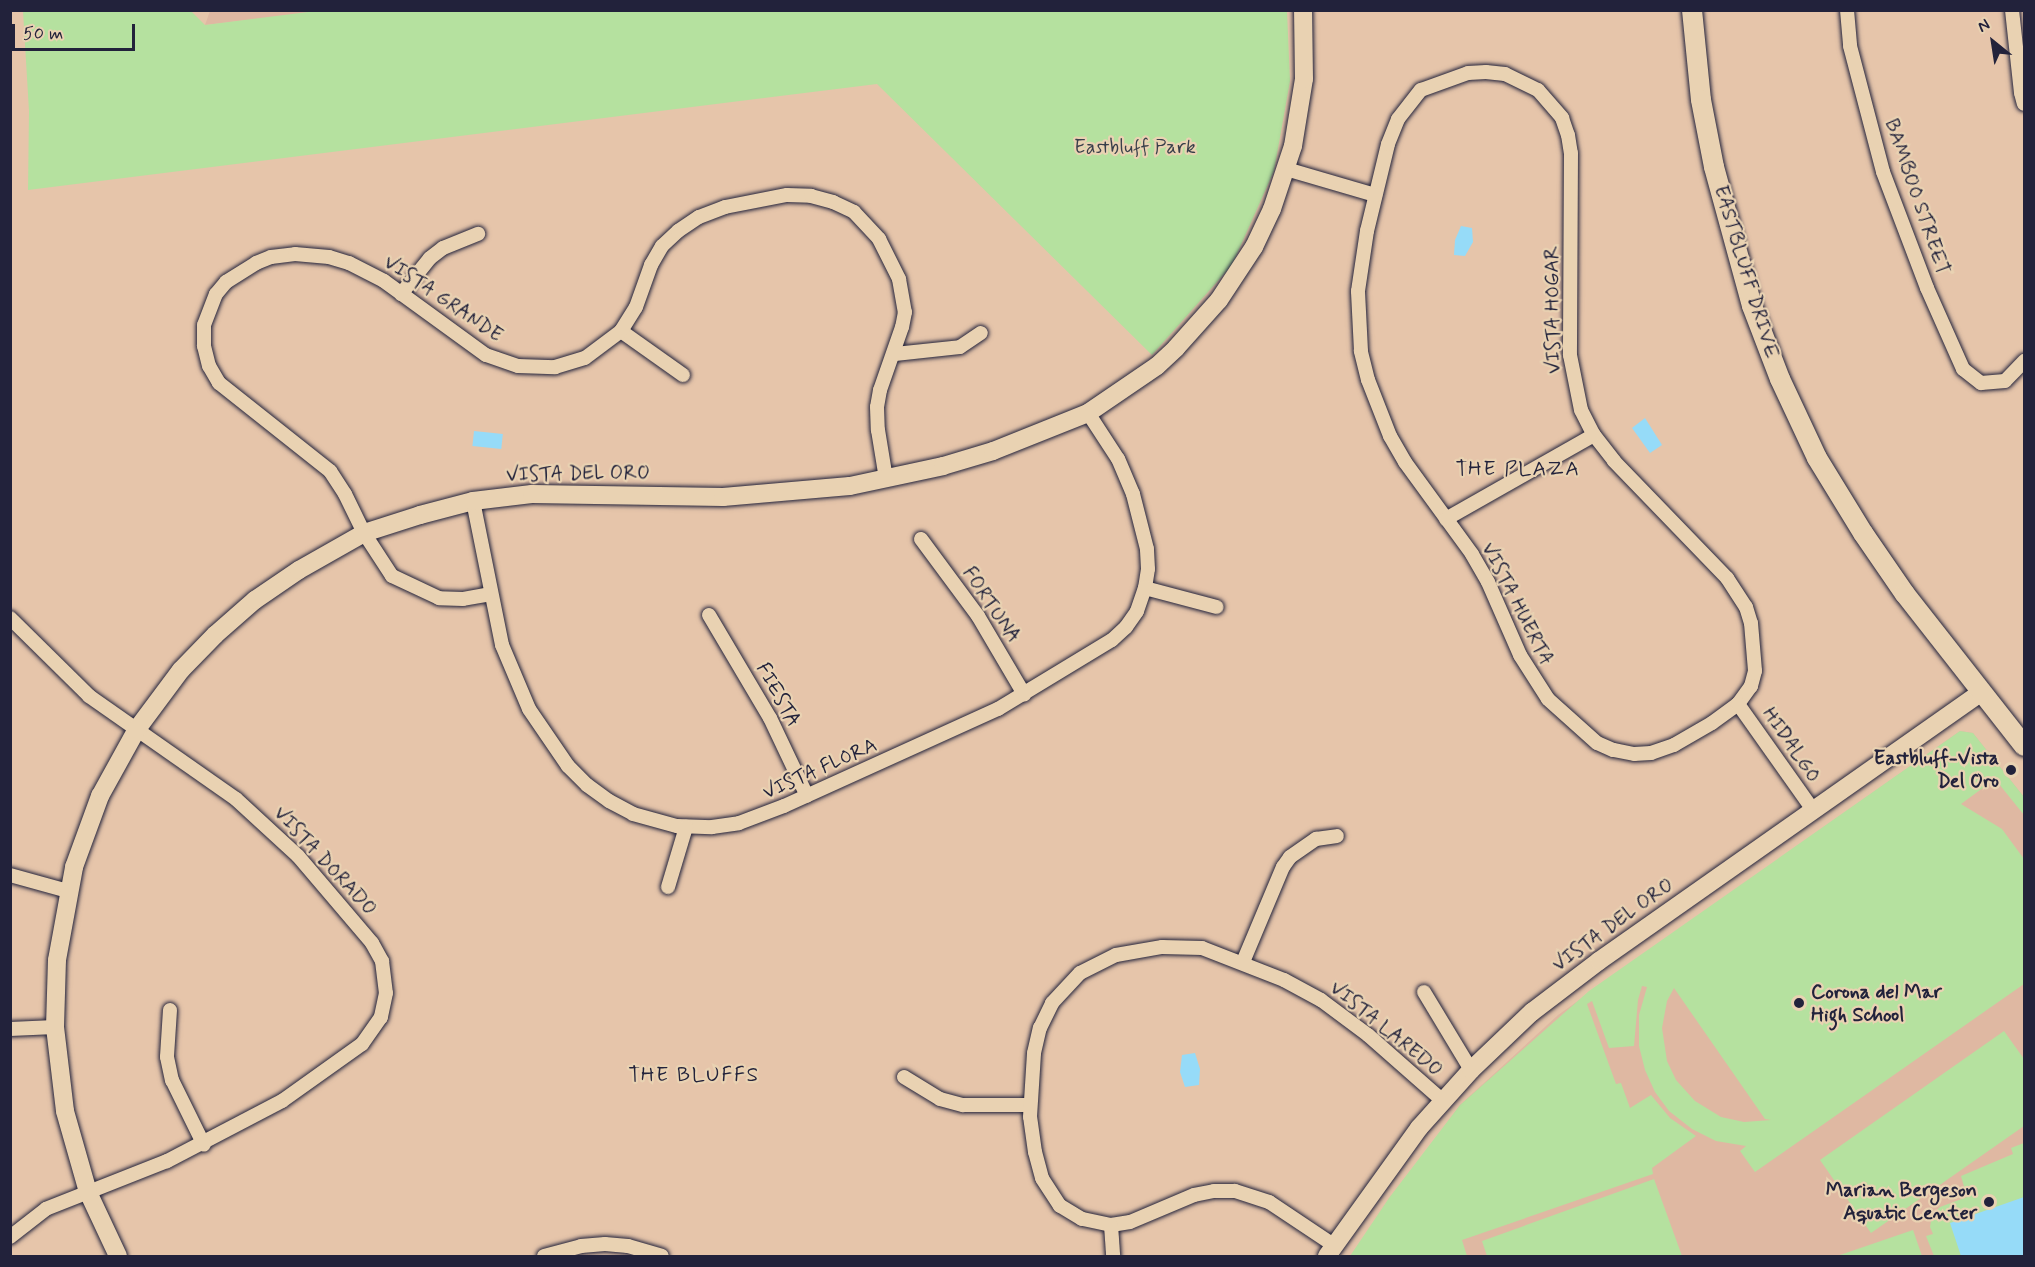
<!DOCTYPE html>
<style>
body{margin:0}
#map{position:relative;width:2035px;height:1267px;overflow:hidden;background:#e6c5aa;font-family:Mynerve,sans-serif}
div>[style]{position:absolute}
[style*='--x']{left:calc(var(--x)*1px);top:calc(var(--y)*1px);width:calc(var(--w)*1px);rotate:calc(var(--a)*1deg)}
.built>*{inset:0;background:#dfb8a2}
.green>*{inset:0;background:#b5e19f}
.water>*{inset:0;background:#96dbf8;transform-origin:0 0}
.roads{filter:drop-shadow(0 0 2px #22223b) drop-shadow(0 0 2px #22223b)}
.minor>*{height:14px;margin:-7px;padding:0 7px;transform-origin:7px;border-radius:7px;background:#e9d2b2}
.tertiary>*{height:18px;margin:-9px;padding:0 9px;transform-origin:9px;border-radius:9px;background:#e9d2b2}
.secondary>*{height:20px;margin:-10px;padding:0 10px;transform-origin:10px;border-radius:10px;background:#e9d2b2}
.dots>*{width:16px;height:16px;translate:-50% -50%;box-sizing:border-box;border:3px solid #e9d2b2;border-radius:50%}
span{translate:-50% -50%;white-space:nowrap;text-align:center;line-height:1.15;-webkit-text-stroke:4.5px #e9d2b2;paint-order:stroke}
.park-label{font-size:20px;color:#383f4a}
.street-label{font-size:20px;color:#22223b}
.poi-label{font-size:20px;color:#22223b;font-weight:700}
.right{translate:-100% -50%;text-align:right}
.left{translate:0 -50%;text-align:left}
.neighbourhood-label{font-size:21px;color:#22223b;letter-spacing:1.5px}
.frame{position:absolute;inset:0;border:12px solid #22223b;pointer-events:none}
.north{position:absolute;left:1963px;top:12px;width:60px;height:60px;-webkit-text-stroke:4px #e9d2b2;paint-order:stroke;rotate:330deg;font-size:16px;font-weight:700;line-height:24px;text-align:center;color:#22223b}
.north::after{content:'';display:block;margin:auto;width:21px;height:27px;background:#22223b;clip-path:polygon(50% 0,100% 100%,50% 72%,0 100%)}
.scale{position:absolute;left:12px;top:24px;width:123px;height:27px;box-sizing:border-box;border:3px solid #22223b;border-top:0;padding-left:8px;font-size:18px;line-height:21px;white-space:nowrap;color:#22223b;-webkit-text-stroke:4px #e9d2b2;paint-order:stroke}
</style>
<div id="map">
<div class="built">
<div style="clip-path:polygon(210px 11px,324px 11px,205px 25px)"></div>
<div style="clip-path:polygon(1960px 731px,1973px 733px,2024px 797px,2024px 1256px,1354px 1256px,1460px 1105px,1558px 1015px)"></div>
</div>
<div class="green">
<div style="clip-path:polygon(324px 10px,1287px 11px,1290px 81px,1274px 171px,1232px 265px,1152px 355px,877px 84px,28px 190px,29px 111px,23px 11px,191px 11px,205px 25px)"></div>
<div style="clip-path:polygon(evenodd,1960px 731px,1973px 733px,2024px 797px,2024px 815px,1995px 779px,1961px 804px,2002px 829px,2024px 859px,2024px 984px,1755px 1172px,1740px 1151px,1746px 1146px,1716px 1141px,1692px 1129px,1669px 1111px,1655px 1092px,1645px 1070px,1639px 1046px,1639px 1015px,1647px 987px,1642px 986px,1638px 1000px,1634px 1046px,1609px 1048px,1592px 1001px,1587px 1004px,1616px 1084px,1621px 1083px,1630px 1108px,1651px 1095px,1670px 1118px,1696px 1136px,1652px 1168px,1653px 1174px,1462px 1240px,1467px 1256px,1350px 1256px,1389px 1198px,1460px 1105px,1589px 991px,1960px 731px,1674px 988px,1765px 1119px,1771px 1120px,1744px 1122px,1721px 1117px,1695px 1101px,1676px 1080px,1667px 1061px,1662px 1028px,1667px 1001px,1674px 988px)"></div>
<div style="clip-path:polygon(2004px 1031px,2024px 1059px,2024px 1126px,1871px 1233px,1820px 1160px)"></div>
<div style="clip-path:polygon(2024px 1143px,2024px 1256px,1934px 1256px,1926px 1236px,1933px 1234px,1930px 1227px,1932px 1215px,1940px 1207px,1967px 1197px,1961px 1176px,2013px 1154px,2011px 1148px)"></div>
<div style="clip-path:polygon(1654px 1179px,1682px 1256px,1487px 1256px,1482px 1241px)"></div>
<div style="clip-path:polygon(1913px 1230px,1922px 1256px,1837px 1256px)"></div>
</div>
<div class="water">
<div style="clip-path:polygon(1461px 226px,1472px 228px,1473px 242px,1465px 256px,1454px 255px,1455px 240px)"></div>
<div style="clip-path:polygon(1645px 418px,1662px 445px,1650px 453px,1632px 428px)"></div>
<div style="left:474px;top:431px;width:29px;height:15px;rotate:6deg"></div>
<div style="clip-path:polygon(1195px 1053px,1200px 1069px,1199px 1085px,1185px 1087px,1180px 1072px,1182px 1055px)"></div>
<div style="clip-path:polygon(2024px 1197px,2024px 1256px,1961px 1256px,1950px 1223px)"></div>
</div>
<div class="roads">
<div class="minor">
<div style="--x:1847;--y:10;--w:36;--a:85"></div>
<div style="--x:1850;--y:46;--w:130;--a:75.3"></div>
<div style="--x:1883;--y:172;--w:124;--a:69.2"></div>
<div style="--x:1927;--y:288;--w:89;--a:66"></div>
<div style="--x:1963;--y:369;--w:23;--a:38"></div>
<div style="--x:1981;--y:383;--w:24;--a:-5"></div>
<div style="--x:2005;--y:381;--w:28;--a:-46"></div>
<div style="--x:2012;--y:10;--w:83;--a:83.8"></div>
<div style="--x:2021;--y:93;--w:11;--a:75"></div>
<div style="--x:1486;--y:72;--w:19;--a:6"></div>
<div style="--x:1505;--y:74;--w:37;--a:26"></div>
<div style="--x:1538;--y:90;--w:37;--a:49"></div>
<div style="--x:1562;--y:118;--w:18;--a:71"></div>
<div style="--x:1568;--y:135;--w:18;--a:81"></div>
<div style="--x:1571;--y:153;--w:202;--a:90.3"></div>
<div style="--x:1570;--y:355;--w:56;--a:78.7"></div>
<div style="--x:1581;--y:410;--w:28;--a:63"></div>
<div style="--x:1594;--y:435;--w:33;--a:52"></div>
<div style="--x:1614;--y:461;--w:163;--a:46"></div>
<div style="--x:1727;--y:578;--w:35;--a:57"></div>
<div style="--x:1746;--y:607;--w:17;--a:73"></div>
<div style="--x:1751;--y:623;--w:48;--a:85.2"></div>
<div style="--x:1755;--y:671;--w:16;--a:105"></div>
<div style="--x:1751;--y:686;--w:22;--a:126"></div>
<div style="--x:1738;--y:704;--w:32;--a:144"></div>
<div style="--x:1712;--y:723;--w:44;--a:149.9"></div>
<div style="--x:1674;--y:745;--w:24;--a:161"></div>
<div style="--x:1651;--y:753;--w:17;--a:177"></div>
<div style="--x:1634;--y:754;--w:21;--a:-169"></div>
<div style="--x:1613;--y:750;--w:17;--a:-156"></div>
<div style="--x:1597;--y:743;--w:66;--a:-138.1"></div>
<div style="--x:1548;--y:699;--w:52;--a:-122.5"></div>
<div style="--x:1520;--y:655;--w:80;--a:-113.7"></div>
<div style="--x:1488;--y:582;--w:32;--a:-120"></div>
<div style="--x:1472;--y:554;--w:114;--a:-126.1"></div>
<div style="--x:1405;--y:462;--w:30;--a:-120"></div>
<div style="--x:1390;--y:436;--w:60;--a:-111.4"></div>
<div style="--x:1368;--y:380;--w:30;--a:-104"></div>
<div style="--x:1361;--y:351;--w:60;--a:-92.9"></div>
<div style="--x:1358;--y:291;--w:61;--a:-81.5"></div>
<div style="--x:1367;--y:231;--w:89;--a:-76.4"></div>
<div style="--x:1388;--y:144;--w:27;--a:-68"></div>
<div style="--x:1398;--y:119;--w:37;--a:-52"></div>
<div style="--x:1421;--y:90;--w:50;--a:-19.9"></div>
<div style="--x:1468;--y:73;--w:18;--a:-3"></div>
<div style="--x:1286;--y:169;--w:93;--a:16.3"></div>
<div style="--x:401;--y:294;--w:46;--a:-51.1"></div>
<div style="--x:430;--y:258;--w:16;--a:-38"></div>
<div style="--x:443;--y:248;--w:38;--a:-22"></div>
<div style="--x:621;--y:331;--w:76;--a:35.4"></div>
<div style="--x:895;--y:354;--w:65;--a:-6.1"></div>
<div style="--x:960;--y:347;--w:25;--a:-34"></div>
<div style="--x:473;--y:501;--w:147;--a:78.6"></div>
<div style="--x:502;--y:645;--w:69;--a:67.1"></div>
<div style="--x:529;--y:709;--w:69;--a:55.6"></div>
<div style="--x:568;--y:766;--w:27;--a:45"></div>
<div style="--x:587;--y:785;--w:27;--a:36"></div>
<div style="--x:609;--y:801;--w:27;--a:28"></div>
<div style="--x:633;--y:814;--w:46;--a:15.3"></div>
<div style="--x:677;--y:826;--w:35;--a:2"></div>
<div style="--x:712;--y:827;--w:27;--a:-8"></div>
<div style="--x:739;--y:823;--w:48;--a:-20.7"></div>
<div style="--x:784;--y:806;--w:235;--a:-24.4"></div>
<div style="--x:998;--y:709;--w:133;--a:-31.2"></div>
<div style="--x:1112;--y:640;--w:19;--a:-43"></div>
<div style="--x:1126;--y:627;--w:19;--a:-55"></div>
<div style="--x:1137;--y:611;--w:24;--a:-71"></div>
<div style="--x:1145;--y:588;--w:19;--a:-81"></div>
<div style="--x:1148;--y:569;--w:20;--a:-93"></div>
<div style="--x:1147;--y:549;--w:57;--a:-104.3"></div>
<div style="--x:1133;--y:494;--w:38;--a:-113"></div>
<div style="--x:1118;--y:459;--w:55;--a:-123.1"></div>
<div style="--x:1446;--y:519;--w:170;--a:-29.6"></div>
<div style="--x:921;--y:539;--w:96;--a:53.5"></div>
<div style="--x:978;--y:616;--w:91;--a:59.5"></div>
<div style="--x:1145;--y:588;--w:74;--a:14.8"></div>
<div style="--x:491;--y:594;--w:28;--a:170"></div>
<div style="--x:463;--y:599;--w:24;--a:-178"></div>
<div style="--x:439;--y:598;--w:52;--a:-154.9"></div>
<div style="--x:392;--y:576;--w:51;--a:-123.1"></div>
<div style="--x:364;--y:533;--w:43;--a:-116"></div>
<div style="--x:345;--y:494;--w:27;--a:-123"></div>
<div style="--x:330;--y:471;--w:142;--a:-141.6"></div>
<div style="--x:219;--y:383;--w:20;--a:-120"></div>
<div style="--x:209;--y:366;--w:21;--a:-104"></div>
<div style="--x:204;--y:346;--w:21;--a:-90"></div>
<div style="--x:204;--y:325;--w:33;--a:-69"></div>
<div style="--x:216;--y:294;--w:16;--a:-50"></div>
<div style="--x:226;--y:282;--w:36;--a:-32"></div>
<div style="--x:256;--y:263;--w:16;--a:-22"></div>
<div style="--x:271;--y:257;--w:24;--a:-7"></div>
<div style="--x:295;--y:254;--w:34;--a:5"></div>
<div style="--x:329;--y:257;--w:21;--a:17"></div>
<div style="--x:349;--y:263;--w:39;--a:27"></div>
<div style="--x:384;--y:281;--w:126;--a:36"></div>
<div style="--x:486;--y:355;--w:34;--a:19"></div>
<div style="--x:518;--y:366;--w:37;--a:2"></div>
<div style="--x:555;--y:367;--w:31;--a:-17"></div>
<div style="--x:585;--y:358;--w:45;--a:-36.9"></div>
<div style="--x:621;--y:331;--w:28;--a:-58"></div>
<div style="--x:636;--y:307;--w:45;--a:-70.3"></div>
<div style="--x:651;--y:265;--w:22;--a:-60"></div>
<div style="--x:662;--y:246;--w:22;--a:-43"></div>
<div style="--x:678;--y:231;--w:25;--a:-34"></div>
<div style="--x:699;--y:217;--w:28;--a:-21"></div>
<div style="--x:725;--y:207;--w:63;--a:-11"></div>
<div style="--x:787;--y:195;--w:24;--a:2"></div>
<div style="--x:811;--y:196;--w:23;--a:15"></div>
<div style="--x:833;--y:202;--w:23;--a:25"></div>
<div style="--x:854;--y:212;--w:37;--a:47"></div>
<div style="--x:879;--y:239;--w:45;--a:63.4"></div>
<div style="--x:899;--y:279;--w:34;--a:80"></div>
<div style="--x:905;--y:312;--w:15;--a:101"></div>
<div style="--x:902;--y:327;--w:67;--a:109.2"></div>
<div style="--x:880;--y:390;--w:17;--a:100"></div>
<div style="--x:877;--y:407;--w:23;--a:88"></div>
<div style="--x:878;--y:430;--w:50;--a:80.7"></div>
<div style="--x:709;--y:615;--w:120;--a:59.4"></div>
<div style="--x:770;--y:718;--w:86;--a:64.6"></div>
<div style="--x:10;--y:618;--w:111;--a:44.6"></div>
<div style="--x:89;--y:696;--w:179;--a:35"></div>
<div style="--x:236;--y:799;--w:84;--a:42.6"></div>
<div style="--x:298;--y:856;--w:114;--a:49.6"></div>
<div style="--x:372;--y:943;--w:21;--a:61"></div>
<div style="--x:382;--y:961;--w:32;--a:83"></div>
<div style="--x:386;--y:993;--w:25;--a:102"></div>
<div style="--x:381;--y:1017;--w:33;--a:125"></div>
<div style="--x:362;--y:1044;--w:98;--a:144.5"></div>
<div style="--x:282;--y:1101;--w:130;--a:152.4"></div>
<div style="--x:167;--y:1161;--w:130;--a:158.4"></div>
<div style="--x:46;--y:1209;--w:46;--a:142.1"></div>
<div style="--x:1738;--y:704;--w:130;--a:54.7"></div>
<div style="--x:10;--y:875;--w:60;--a:15.4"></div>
<div style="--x:668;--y:887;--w:63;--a:-73.3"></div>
<div style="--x:1243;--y:962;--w:103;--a:-67.2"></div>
<div style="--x:1283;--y:867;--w:12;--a:-55"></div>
<div style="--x:1290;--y:857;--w:32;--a:-35"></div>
<div style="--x:1316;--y:839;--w:21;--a:-8"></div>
<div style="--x:1424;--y:992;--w:91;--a:58.9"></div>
<div style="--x:170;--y:1010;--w:47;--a:93.7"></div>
<div style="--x:167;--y:1057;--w:24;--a:78"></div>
<div style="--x:172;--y:1080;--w:72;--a:63.8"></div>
<div style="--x:10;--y:1029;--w:45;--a:-2.5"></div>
<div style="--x:904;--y:1077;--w:42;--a:31.4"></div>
<div style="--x:940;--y:1099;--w:24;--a:15"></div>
<div style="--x:963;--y:1105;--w:67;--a:0"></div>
<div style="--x:1111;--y:1225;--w:31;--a:86"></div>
<div style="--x:1335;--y:1246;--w:79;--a:-146.3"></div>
<div style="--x:1269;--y:1202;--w:36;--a:-162"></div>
<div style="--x:1235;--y:1191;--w:21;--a:180"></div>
<div style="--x:1214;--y:1191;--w:20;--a:169"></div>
<div style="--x:1194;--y:1195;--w:69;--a:157.1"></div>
<div style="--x:1130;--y:1222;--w:19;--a:171"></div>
<div style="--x:1111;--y:1225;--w:30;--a:-168"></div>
<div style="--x:1082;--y:1219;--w:26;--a:-149"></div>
<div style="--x:1060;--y:1206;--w:33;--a:-123"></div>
<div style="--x:1042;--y:1178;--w:27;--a:-105"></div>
<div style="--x:1035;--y:1152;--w:35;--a:-98"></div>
<div style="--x:1030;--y:1117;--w:64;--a:-86.4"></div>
<div style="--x:1034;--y:1053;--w:26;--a:-77"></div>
<div style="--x:1040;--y:1028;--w:28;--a:-64"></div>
<div style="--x:1052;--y:1003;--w:41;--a:-47"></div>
<div style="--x:1080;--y:973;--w:40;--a:-26.6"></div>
<div style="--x:1116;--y:955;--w:47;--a:-9.9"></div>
<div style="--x:1162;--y:947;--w:40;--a:1.4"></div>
<div style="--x:1202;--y:948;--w:88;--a:21.3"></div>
<div style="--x:1284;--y:980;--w:42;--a:28.4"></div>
<div style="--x:1321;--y:1000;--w:59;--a:36.7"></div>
<div style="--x:1368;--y:1035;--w:98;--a:41.3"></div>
<div style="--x:544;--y:1256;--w:38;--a:-15"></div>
<div style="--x:581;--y:1246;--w:24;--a:-5"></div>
<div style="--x:605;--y:1244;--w:23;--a:5"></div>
<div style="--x:628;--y:1246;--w:35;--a:16"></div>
</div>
<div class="tertiary">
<div style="--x:118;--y:1256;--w:71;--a:-115.1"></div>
<div style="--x:88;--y:1192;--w:84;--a:-105.9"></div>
<div style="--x:65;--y:1111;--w:85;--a:-96.8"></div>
<div style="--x:55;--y:1027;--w:67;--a:-88.3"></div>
<div style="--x:57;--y:960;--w:95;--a:-79.6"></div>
<div style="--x:74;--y:867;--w:76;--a:-69.9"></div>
<div style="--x:100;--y:796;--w:77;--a:-61.1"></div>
<div style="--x:137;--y:729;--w:74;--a:-53.3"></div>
<div style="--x:181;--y:670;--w:49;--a:-45.8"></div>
<div style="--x:215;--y:635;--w:53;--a:-41.2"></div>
<div style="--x:255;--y:600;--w:53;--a:-34.3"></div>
<div style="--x:299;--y:570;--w:75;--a:-29.6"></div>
<div style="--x:364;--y:533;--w:59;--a:-17.8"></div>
<div style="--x:420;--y:515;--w:55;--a:-14.8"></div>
<div style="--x:473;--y:501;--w:59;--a:-6.8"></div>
<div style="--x:532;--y:494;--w:191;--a:0.9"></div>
<div style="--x:723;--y:497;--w:127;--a:-5"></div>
<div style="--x:850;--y:486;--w:95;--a:-12.1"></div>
<div style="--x:943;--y:466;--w:52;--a:-16.7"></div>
<div style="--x:993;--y:451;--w:102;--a:-21.8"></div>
<div style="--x:1088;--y:413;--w:83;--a:-34.3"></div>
<div style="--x:1157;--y:366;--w:26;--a:-43"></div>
<div style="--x:1176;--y:348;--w:64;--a:-48.1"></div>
<div style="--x:1219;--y:300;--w:64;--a:-56.6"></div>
<div style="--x:1254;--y:247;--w:42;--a:-64.7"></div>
<div style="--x:1272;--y:209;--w:66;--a:-71.6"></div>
<div style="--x:1293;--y:146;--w:68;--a:-80.7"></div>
<div style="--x:1304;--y:79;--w:69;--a:-90.8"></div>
<div style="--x:1327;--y:1256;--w:158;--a:-54.3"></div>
<div style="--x:1419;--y:1128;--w:78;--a:-48.1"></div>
<div style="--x:1471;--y:1070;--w:84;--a:-43.6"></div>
<div style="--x:1532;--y:1012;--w:84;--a:-37.3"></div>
<div style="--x:1599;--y:961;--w:468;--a:-35.1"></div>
</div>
<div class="secondary">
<div style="--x:1692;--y:10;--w:90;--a:84.3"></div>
<div style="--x:1701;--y:100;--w:68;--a:79"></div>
<div style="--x:1714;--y:167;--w:144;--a:74.7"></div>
<div style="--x:1752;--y:306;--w:78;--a:69"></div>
<div style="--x:1780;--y:379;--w:87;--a:64.9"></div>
<div style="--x:1817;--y:458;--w:88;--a:58.5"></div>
<div style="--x:1863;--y:533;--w:74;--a:55.5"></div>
<div style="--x:1905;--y:594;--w:193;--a:51.9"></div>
</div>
</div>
<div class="dots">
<div style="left:2011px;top:770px;background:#22223b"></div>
<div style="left:1799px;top:1003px;background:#22223b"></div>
<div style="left:1989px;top:1202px;background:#22223b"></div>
</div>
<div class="park-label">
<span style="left:1135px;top:147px">Eastbluff Park</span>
</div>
<div class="street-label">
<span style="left:1917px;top:197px;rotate:71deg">BAMBOO STREET</span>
<span style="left:1746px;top:272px;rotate:73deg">EASTBLUFF DRIVE</span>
<span style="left:443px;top:299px;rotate:34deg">VISTA GRANDE</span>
<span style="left:1553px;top:310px;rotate:-91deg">VISTA HOGAR</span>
<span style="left:578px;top:474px;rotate:-1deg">VISTA DEL ORO</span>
<span style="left:1517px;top:604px;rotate:63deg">VISTA HUERTA</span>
<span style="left:991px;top:605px;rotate:56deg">FORTUNA</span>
<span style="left:778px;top:695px;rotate:61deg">FIESTA</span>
<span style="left:1791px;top:745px;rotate:55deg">HIDALGO</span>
<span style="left:820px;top:769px;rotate:-24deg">VISTA FLORA</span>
<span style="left:325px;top:861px;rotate:47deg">VISTA DORADO</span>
<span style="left:1613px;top:925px;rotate:-36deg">VISTA DEL ORO</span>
<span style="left:1386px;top:1029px;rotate:39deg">VISTA LAREDO</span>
</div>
<div class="poi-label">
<span class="right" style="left:1999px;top:770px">Eastbluff-Vista<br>Del Oro</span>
<span class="left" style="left:1811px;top:1004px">Corona del Mar<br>High School</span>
<span class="right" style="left:1977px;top:1202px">Marian Bergeson<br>Aquatic Center</span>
</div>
<div class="neighbourhood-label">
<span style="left:1518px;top:469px">THE PLAZA</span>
<span style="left:694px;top:1075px">THE BLUFFS</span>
</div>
<div class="frame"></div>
<div class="north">N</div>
<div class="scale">50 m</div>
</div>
